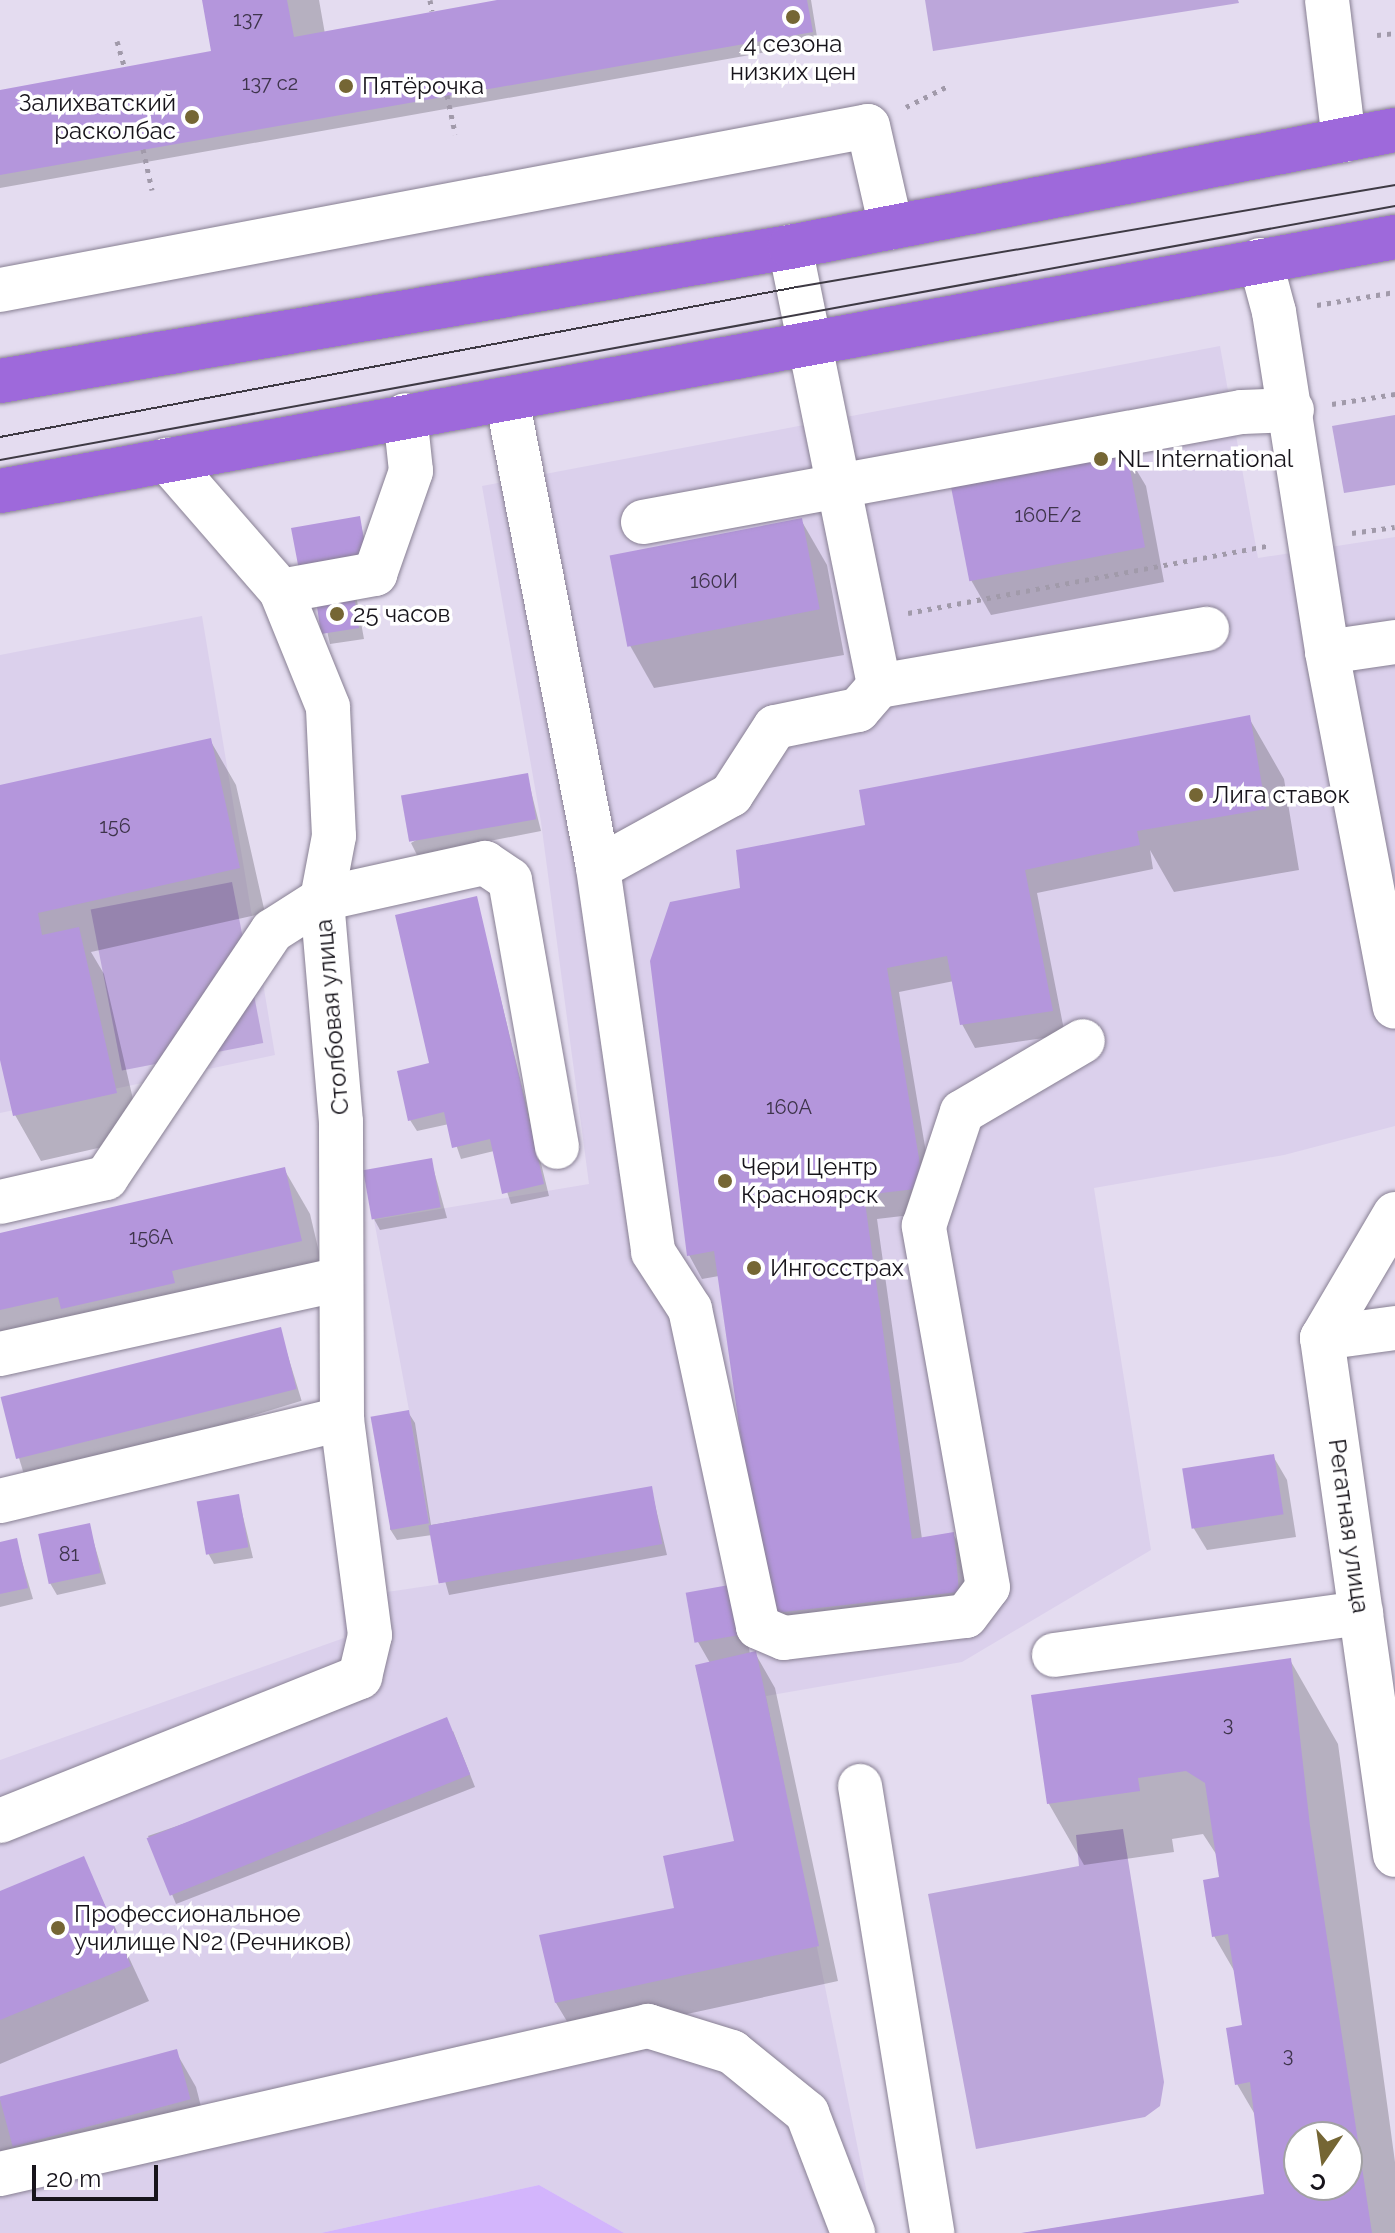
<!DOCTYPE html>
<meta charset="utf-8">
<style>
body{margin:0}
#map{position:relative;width:1395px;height:2233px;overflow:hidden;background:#e4dcf0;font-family:Raleway,sans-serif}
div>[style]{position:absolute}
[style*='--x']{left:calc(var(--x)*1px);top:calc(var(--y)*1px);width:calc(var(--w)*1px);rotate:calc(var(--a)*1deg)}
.built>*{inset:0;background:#dbd0ec}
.green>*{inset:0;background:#bca6da;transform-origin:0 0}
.water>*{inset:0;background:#d3b5fc}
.shadow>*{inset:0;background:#0003;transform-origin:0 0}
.building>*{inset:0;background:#b496dc;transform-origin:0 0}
.path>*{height:5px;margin-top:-2.5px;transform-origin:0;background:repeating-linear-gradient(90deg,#a19aaa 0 4px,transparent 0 10px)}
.roads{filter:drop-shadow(0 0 2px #888093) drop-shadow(0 0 2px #888093)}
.minor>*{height:44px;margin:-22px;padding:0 22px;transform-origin:22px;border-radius:22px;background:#fff}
.highway>*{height:44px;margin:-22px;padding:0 22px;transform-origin:22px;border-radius:22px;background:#9e69db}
.tram>*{height:2px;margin:-1px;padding:0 1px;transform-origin:1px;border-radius:1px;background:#3e3a44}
.dots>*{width:22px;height:22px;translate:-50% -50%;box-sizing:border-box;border:4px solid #fff;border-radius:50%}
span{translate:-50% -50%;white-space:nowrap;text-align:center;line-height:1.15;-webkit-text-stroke:7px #fff;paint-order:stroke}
.number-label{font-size:20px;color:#3e344b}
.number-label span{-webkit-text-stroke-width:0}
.poi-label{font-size:24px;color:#17141b}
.left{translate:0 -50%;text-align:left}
.right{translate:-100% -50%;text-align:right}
.street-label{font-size:24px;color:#17141b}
.north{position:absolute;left:1283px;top:2121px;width:80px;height:80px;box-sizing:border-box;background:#fff;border:2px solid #a2a1a4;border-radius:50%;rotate:193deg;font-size:22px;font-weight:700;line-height:32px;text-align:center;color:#17141b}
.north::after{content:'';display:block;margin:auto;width:28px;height:36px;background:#756634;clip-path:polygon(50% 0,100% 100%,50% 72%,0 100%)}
.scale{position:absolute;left:32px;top:2165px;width:126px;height:36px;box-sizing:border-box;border:4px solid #17141b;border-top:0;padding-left:10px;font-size:24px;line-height:28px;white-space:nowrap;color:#17141b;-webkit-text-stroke:6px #fff;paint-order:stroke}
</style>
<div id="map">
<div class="built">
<div style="clip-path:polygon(1220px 346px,1258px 558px,1395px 537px,1395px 1126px,1284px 1155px,1094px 1188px,1151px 1550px,962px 1662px,766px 1696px,875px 2233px,624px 2233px,539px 2185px,321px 2233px,0 2233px,0 1760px,344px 1638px,342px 1593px,367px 1595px,441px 1584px,374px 1220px,589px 1184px,541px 822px,482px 486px)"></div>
<div style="clip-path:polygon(202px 616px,275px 1055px,0 1113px,0 655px)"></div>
</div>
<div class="green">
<div style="clip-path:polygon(925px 0,1238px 0,1239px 3px,933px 51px)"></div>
<div style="clip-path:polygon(1395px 415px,1395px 485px,1344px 493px,1332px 426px)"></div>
<div style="left:232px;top:882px;width:164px;height:144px;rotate:79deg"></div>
<div style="clip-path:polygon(1123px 1829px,1164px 2082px,1160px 2106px,1145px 2117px,976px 2149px,928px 1894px,1079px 1866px,1076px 1835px)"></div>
</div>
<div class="water">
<div style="clip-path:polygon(539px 2185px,624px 2233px,321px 2233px)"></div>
</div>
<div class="shadow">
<div style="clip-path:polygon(204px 0,319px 0,325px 34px,518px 0,811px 0,818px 43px,0 188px,0 92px,215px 54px)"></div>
<div style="clip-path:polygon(1125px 451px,1146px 486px,1164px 582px,991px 615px,971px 580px,953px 484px)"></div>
<div style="clip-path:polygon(359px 518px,372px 569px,352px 573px,364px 639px,330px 644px,315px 579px)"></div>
<div style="clip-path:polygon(801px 520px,827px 565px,844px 655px,654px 688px,628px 642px)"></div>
<div style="clip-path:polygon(1249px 718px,1284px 779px,1299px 870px,1174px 892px,1150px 850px,1153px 869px,1037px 893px,1065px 1035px,975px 1048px,962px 1024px,954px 981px,899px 992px,936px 1212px,877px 1219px,922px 1539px,953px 1534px,967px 1558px,971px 1615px,781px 1637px,719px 1276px,702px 1279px,689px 1255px,742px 890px,867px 827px,861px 792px)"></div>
<div style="clip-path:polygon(210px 740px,236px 785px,265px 913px,91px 952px,104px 974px,142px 1138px,41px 1161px,15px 1115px,0 1051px,0 787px)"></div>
<div style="clip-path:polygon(527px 775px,541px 831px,417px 855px,411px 843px)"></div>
<div style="clip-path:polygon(476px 898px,549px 1196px,511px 1204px,494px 1151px,461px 1159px,449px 1124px,417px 1131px,410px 1120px,431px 1065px)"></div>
<div style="clip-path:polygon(431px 1160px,447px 1218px,380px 1230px,374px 1219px)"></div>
<div style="clip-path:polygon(284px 1169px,310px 1214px,327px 1286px,0 1361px,0 1235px)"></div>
<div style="left:280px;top:1330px;width:74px;height:287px;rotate:73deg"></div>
<div style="clip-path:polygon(408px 1412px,415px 1423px,431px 1525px,651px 1488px,667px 1555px,449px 1595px,432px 1535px,397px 1540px,390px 1529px)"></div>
<div style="clip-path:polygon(1273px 1456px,1287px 1480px,1296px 1537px,1207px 1550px,1193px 1527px)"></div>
<div style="clip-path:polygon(238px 1496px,253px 1558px,214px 1564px,208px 1553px)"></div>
<div style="clip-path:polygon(89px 1526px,106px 1584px,57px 1595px,50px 1583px)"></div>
<div style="clip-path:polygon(16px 1541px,33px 1599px,0 1607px,0 1544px)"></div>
<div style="clip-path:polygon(742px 1611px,750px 1654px,755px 1653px,775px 1688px,838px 1981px,577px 2038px,556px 2003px,542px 1936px,676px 1910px,737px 1842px,710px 1663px,698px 1642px)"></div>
<div style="clip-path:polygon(evenodd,1290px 1660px,1338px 1744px,1395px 2162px,1395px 2233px,1023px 2233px,1266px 2196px,1257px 2118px,1237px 2084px,1244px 2027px,1236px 1974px,1214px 1936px,1221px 1879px,1218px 1857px,1203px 1834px,1172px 1839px,1174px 1852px,1084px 1865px,1049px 1804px,1033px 1697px,1290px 1660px,1299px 2137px,1347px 2137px,1347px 2185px,1299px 2185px,1299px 2137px)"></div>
<div style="clip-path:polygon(453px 1731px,475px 1787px,176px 1904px,148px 1836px)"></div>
<div style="clip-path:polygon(83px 1858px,149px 2001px,0 2064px,0 1893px)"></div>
<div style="clip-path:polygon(176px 2052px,196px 2087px,208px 2134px,0 2184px,0 2100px)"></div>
</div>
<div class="building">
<div style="clip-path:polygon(202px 0,287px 0,294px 37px,497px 0,807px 0,813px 32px,0 175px,0 90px,211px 51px)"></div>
<div style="left:1126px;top:449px;width:100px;height:179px;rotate:79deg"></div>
<div style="clip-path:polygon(360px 516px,367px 558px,354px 595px,359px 628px,321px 634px,316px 600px,299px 570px,291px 528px)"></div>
<div style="left:802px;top:518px;width:93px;height:196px;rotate:79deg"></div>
<div style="clip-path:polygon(1250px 715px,1266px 809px,1137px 831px,1140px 845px,1025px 870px,1053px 1011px,960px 1025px,947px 956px,887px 968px,924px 1188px,864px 1195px,912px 1539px,954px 1532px,959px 1592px,766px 1614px,714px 1251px,687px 1256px,650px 961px,670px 902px,740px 888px,736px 850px,865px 825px,859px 790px)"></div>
<div style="clip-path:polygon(211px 738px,240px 868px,38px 913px,42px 935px,79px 927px,117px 1093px,13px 1116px,0 1060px,0 785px)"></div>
<div style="left:528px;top:773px;width:47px;height:129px;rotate:80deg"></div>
<div style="clip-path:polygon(477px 896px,544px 1184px,502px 1194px,490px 1139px,452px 1148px,444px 1112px,408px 1121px,397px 1071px,429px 1063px,395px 915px)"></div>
<div style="left:432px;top:1158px;width:50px;height:70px;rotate:80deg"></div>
<div style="clip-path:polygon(285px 1167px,302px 1241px,172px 1271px,175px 1283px,61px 1309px,58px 1297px,0 1310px,0 1233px)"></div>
<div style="left:281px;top:1327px;width:64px;height:289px;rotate:76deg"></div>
<div style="left:409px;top:1410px;width:115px;height:39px;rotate:80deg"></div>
<div style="left:1274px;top:1454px;width:61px;height:93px;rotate:81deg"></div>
<div style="left:652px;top:1486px;width:59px;height:227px;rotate:80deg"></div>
<div style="left:239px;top:1494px;width:54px;height:43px;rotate:80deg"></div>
<div style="left:90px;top:1523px;width:51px;height:53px;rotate:78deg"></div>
<div style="clip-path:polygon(17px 1538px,28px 1588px,0 1594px,0 1542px)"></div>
<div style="left:729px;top:1585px;width:51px;height:44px;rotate:80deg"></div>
<div style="clip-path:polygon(756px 1651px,819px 1946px,555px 2003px,539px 1935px,674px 1908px,663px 1856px,734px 1841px,695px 1665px)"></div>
<div style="clip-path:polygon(evenodd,1291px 1658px,1310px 1826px,1372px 2233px,1021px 2233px,1264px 2194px,1250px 2082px,1235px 2085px,1226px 2028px,1242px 2025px,1228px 1934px,1212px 1937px,1203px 1880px,1219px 1877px,1205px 1783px,1186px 1771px,1138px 1778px,1140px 1791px,1047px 1804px,1031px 1695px,1291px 1658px,1299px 2137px,1347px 2137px,1347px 2185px,1299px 2185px,1299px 2137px)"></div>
<div style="left:447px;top:1717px;width:62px;height:324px;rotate:68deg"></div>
<div style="clip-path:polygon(84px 1856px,131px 1966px,0 2020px,0 1891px)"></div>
<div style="left:177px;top:2049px;width:52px;height:184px;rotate:75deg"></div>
</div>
<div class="path">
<div style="--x:430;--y:0;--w:11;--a:80"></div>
<div style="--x:1377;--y:35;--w:18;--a:-6"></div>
<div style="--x:117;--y:41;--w:26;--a:74"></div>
<div style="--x:447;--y:95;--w:40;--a:78"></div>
<div style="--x:906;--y:107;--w:47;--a:-26.6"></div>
<div style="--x:143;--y:149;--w:42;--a:77.6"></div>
<div style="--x:1317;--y:305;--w:79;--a:-9.5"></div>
<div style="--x:1332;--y:404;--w:64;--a:-9"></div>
<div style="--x:1352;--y:533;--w:43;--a:-7.9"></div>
<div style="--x:908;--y:613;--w:365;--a:-10.6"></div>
</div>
<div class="roads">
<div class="minor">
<div style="--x:1327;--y:0;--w:141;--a:83.1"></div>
<div style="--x:790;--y:247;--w:448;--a:78.5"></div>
<div style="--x:879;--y:686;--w:333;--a:-9.9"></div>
<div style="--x:1260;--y:260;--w:54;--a:74.9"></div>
<div style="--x:1274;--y:312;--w:344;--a:81.1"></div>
<div style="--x:1327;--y:652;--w:361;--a:79.2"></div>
<div style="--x:0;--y:290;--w:883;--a:-10.7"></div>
<div style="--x:868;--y:126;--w:104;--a:77.2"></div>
<div style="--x:507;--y:399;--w:478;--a:79"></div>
<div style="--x:598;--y:868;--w:388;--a:81.8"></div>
<div style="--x:653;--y:1252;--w:68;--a:57"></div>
<div style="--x:690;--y:1309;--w:325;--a:77.9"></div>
<div style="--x:758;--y:1627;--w:28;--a:23"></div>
<div style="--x:784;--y:1638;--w:183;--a:-6.9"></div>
<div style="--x:966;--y:1616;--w:36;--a:-53"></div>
<div style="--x:988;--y:1587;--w:367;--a:-100.1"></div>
<div style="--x:924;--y:1226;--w:120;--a:-71.6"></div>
<div style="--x:962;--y:1112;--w:140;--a:-30.4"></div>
<div style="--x:643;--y:522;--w:609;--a:-10.41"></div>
<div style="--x:1242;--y:412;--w:50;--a:-2.3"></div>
<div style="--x:281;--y:591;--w:96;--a:-10.3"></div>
<div style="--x:375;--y:574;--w:109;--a:-70.7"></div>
<div style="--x:411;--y:471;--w:56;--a:-96.1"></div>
<div style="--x:1327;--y:652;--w:69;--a:-8.4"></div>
<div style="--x:598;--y:868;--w:152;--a:-28.8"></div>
<div style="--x:731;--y:795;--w:81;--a:-57.1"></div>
<div style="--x:775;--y:727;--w:85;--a:-11.6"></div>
<div style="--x:858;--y:710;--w:32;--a:-49"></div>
<div style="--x:0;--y:1202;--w:109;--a:-12.8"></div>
<div style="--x:106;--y:1178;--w:298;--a:-56.1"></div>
<div style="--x:272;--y:931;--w:59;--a:-32.6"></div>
<div style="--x:322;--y:899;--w:167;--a:-12.5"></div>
<div style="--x:485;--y:863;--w:30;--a:34"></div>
<div style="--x:510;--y:880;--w:271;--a:80"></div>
<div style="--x:1395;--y:1214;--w:144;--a:120.5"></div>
<div style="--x:1322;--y:1338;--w:522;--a:81.96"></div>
<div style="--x:1322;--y:1338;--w:74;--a:-7.8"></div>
<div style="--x:0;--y:1354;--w:348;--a:-12.4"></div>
<div style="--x:0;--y:1501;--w:352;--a:-13.5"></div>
<div style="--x:1054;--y:1655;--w:310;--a:-7.8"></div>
<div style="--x:860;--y:1786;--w:453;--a:80.8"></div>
<div style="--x:0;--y:1821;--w:388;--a:-21.8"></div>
<div style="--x:360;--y:1677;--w:43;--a:-76.6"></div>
<div style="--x:370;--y:1635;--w:218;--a:-97.4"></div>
<div style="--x:342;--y:1419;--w:297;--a:-90.2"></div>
<div style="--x:341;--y:1122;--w:224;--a:-94.9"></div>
<div style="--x:322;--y:899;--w:64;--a:-79.2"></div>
<div style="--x:334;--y:836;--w:129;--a:-92.7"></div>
<div style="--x:328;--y:707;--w:125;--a:-112.1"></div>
<div style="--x:281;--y:591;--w:174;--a:-131"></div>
<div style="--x:0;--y:2174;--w:665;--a:-12.87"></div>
<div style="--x:648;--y:2026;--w:88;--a:17.2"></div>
<div style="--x:732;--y:2052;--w:97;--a:39.1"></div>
<div style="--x:807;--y:2113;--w:129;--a:69"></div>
</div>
<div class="highway">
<div style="--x:0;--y:381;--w:801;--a:-9.63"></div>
<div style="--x:790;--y:247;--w:616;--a:-10.95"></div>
<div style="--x:0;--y:491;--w:1418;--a:-10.32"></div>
</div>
</div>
<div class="tram">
<div style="--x:0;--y:437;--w:811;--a:-10.66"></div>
<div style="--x:797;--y:287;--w:607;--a:-9.68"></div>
<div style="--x:0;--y:460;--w:1418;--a:-10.32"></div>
</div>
<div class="dots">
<div style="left:793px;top:17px;background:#756634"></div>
<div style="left:346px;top:86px;background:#756634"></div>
<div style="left:192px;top:117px;background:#756634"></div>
<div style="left:1101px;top:459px;background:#756634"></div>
<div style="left:337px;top:614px;background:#756634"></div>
<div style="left:1196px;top:795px;background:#756634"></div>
<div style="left:725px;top:1181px;background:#756634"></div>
<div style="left:754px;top:1268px;background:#756634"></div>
<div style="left:58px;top:1928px;background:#756634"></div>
</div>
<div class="number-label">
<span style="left:248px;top:19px">137</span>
<span style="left:270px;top:83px">137 с2</span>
<span style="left:1048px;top:515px">160Е/2</span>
<span style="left:714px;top:581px">160И</span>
<span style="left:115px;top:826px">156</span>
<span style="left:789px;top:1107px">160А</span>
<span style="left:151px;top:1237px">156А</span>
<span style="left:69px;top:1554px">81</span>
<span style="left:1228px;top:1724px">3</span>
<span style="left:1288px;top:2055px">3</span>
</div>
<div class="poi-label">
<span style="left:793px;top:58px">4 сезона<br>низких цен</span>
<span class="left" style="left:362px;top:86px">Пятёрочка</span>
<span class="right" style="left:176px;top:117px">Залихватский<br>расколбас</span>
<span class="left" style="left:1117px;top:459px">NL International</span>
<span class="left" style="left:353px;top:614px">25 часов</span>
<span class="left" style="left:1212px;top:795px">Лига ставок</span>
<span class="left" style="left:741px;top:1181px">Чери Центр<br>Красноярск</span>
<span class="left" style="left:770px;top:1268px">Ингосстрах</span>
<span class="left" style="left:74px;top:1928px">Профессиональное<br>училище Nº2 (Речников)</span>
</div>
<div class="street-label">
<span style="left:332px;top:1017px;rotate:-95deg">Столбовая улица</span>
<span style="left:1349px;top:1526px;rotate:82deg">Регатная улица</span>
</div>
<div class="north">С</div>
<div class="scale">20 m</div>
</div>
